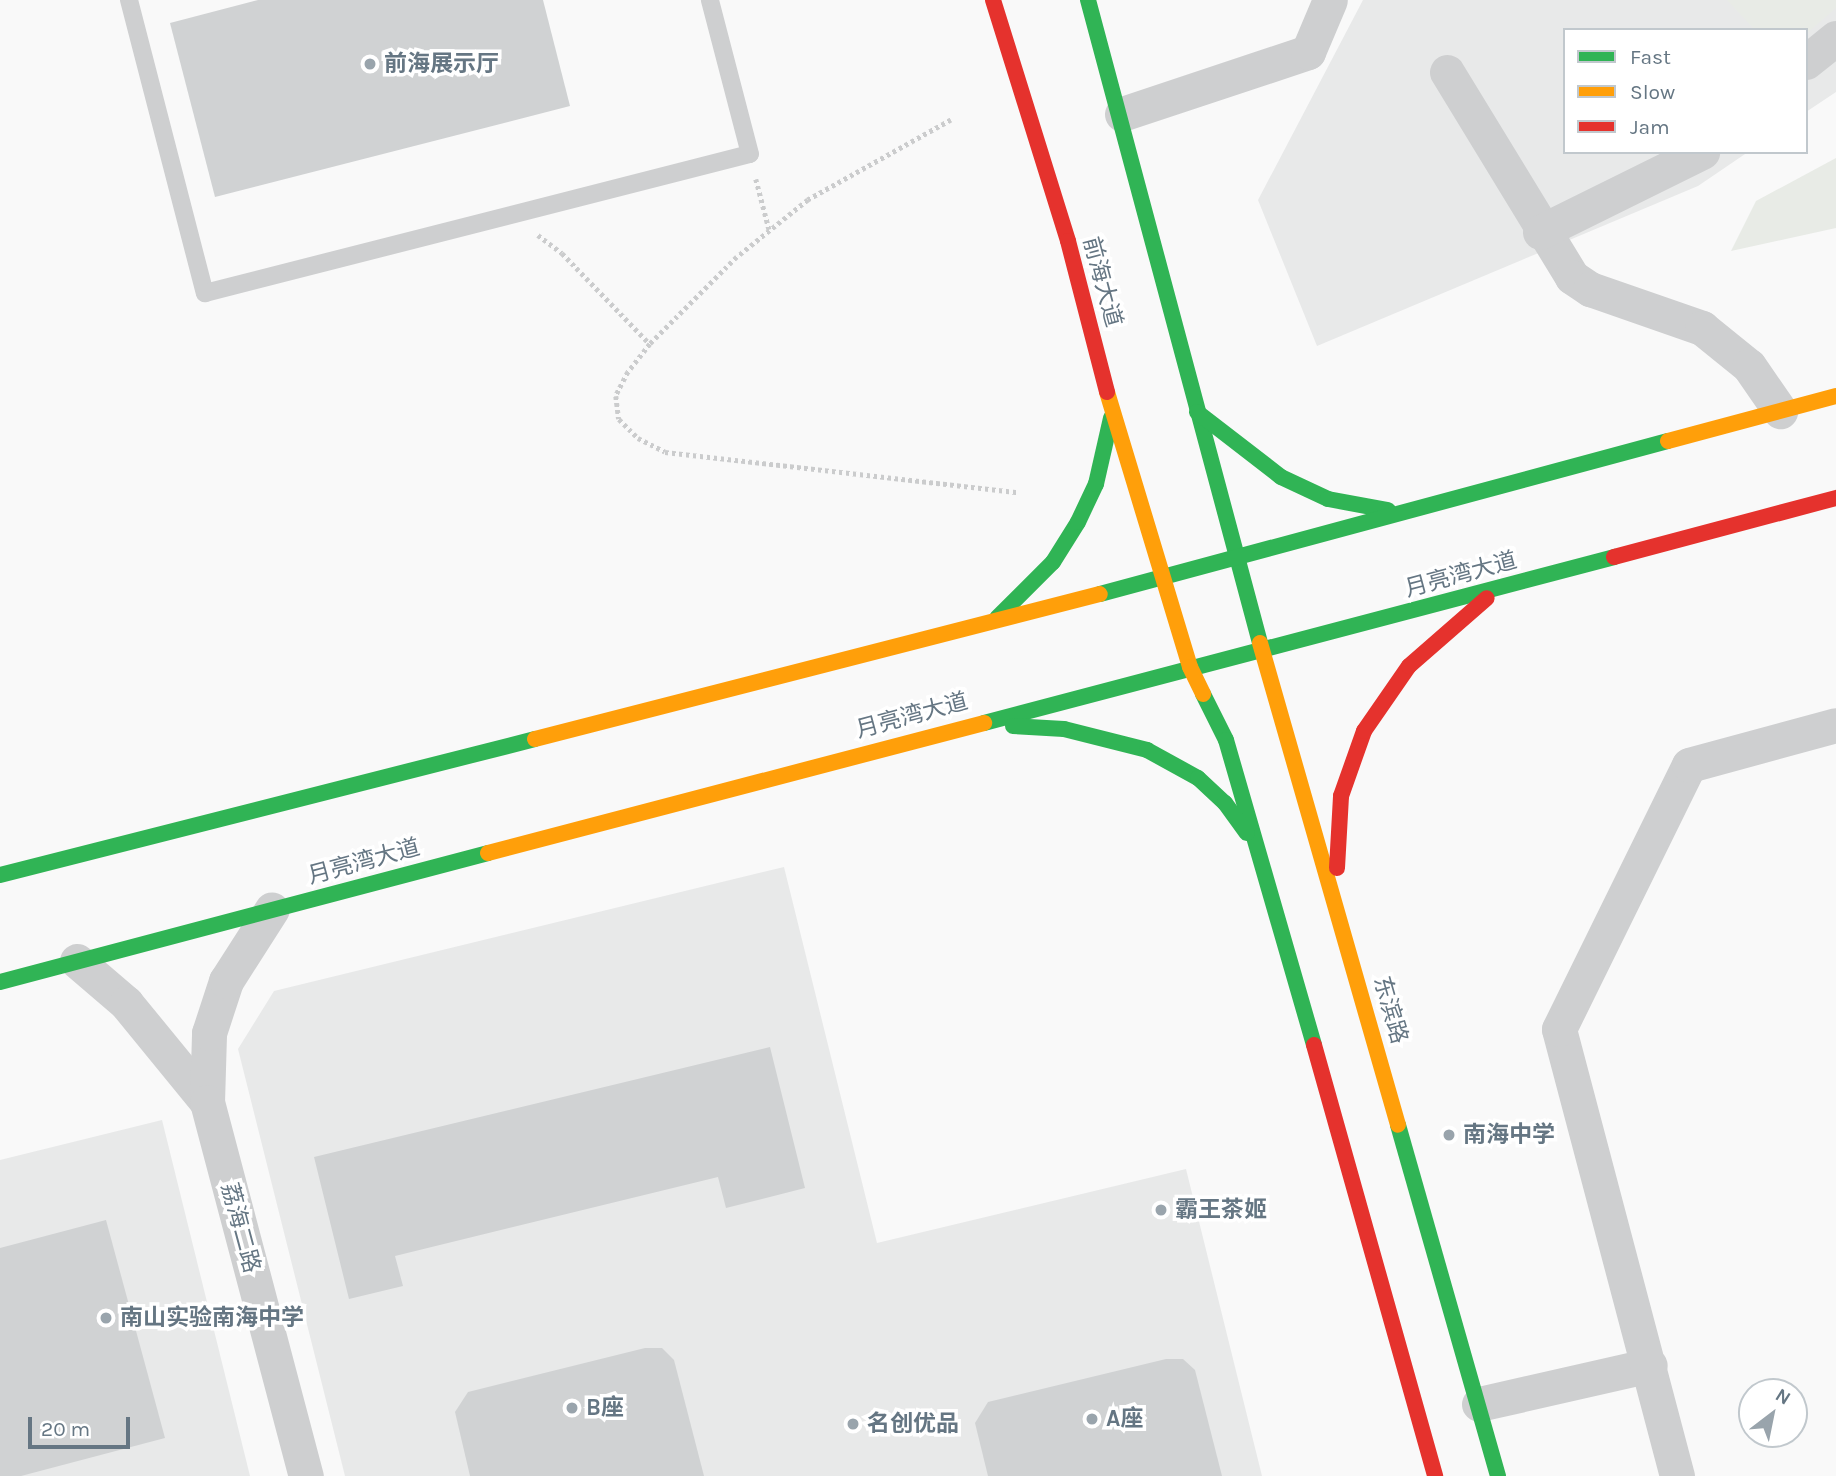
<!DOCTYPE html>
<meta charset="utf-8">
<style>
body{margin:0}
#map{position:relative;width:1836px;height:1476px;overflow:hidden;background:#f9f9f9;font-family:Karla,"Noto Sans SC",sans-serif}
div>[style]{position:absolute}
[style*='--x']{left:calc(var(--x)*1px);top:calc(var(--y)*1px);width:calc(var(--w)*1px);rotate:calc(var(--a)*1deg)}
.built>*{inset:0;background:#e8e9e9}
.green>*{inset:0;background:#e8ebe6}
.building>*{inset:0;background:#d0d2d3}
.path>*{height:4.5px;margin-top:-2.25px;transform-origin:0;background:repeating-linear-gradient(90deg,#cbcccd 0 3.5px,transparent 0 7px)}
.lane>*{height:18px;margin:-9px;padding:0 9px;transform-origin:9px;border-radius:9px;background:#cecfd0}
.street>*{height:35px;margin:-17.5px;padding:0 17.5px;transform-origin:17.5px;border-radius:17.5px;background:#cecfd0}
.fast>*{height:16px;margin:-8px;padding:0 8px;transform-origin:8px;border-radius:8px;background:#30b455}
.slow>*{height:16px;margin:-8px;padding:0 8px;transform-origin:8px;border-radius:8px;background:#ff9f0a}
.jam>*{height:16px;margin:-8px;padding:0 8px;transform-origin:8px;border-radius:8px;background:#e5322d}
.dots>*{width:19px;height:19px;translate:-50% -50%;box-sizing:border-box;border:4px solid #fff;border-radius:50%}
span{translate:-50% -50%;white-space:nowrap;text-align:center;line-height:1.15;-webkit-text-stroke:7px #fff;paint-order:stroke}
.poi-label{font-size:23px;color:#657683;font-weight:700}
.left{translate:0 -50%;text-align:left}
.street-label{font-size:23px;color:#657683}
.legend{position:absolute;left:1563px;top:28px;width:245px;height:126px;box-sizing:border-box;background:#fff;border:2px solid #c1c8cd;margin:0;padding:9px 12px;list-style:none;font-size:21px;color:#657683}
.legend li{display:flex;align-items:center;gap:14px;height:35px}
.legend b{width:35px;border:2px solid #c1c8cd}
.north{position:absolute;left:1738px;top:1378px;width:70px;height:70px;box-sizing:border-box;background:#fff;border:2px solid #c1c8cd;border-radius:50%;rotate:32deg;font-size:19px;font-weight:700;line-height:28px;text-align:center;color:#657683}
.north::after{content:'';display:block;margin:auto;width:24px;height:32px;background:#99a4ac;clip-path:polygon(50% 0,100% 100%,50% 72%,0 100%)}
.scale{position:absolute;left:28px;top:1417px;width:102px;height:32px;box-sizing:border-box;border:4px solid #657683;border-top:0;padding-left:9px;font-size:21px;line-height:24px;white-space:nowrap;color:#657683;-webkit-text-stroke:5px #fff;paint-order:stroke}
</style>
<div id="map">
<div class="built">
<div style="clip-path:polygon(1363px 0,1836px 0,1836px 92px,1806px 112px,1806px 30px,1565px 30px,1565px 152px,1748px 152px,1698px 186px,1317px 346px,1258px 200px)"></div>
<div style="clip-path:polygon(784px 867px,877px 1243px,1186px 1169px,1262px 1476px,345px 1476px,238px 1049px,274px 991px)"></div>
<div style="clip-path:polygon(162px 1120px,250px 1476px,0 1476px,0 1160px)"></div>
</div>
<div class="green">
<div style="clip-path:polygon(1727px 0,1836px 0,1836px 8px,1806px 34px,1806px 30px,1755px 30px)"></div>
<div style="clip-path:polygon(1836px 158px,1836px 228px,1731px 251px,1756px 201px)"></div>
</div>
<div class="building">
<div style="clip-path:polygon(258px 0,543px 0,570px 106px,215px 197px,170px 23px)"></div>
<div style="clip-path:polygon(770px 1047px,805px 1188px,726px 1208px,718px 1177px,395px 1256px,403px 1286px,349px 1299px,314px 1157px)"></div>
<div style="clip-path:polygon(106px 1220px,165px 1438px,21px 1476px,0 1476px,0 1248px)"></div>
<div style="clip-path:polygon(645px 1348px,662px 1348px,674px 1360px,704px 1476px,470px 1476px,455px 1412px,468px 1392px)"></div>
<div style="clip-path:polygon(1166px 1359px,1183px 1359px,1195px 1370px,1222px 1476px,988px 1476px,975px 1423px,988px 1402px)"></div>
</div>
<div class="path">
<div style="--x:951;--y:120;--w:164;--a:150.8"></div>
<div style="--x:808;--y:200;--w:91;--a:141.2"></div>
<div style="--x:737;--y:257;--w:123;--a:135"></div>
<div style="--x:650;--y:344;--w:36;--a:128"></div>
<div style="--x:628;--y:372;--w:27;--a:117"></div>
<div style="--x:616;--y:396;--w:23;--a:83"></div>
<div style="--x:619;--y:419;--w:27;--a:45"></div>
<div style="--x:638;--y:438;--w:30;--a:27"></div>
<div style="--x:665;--y:452;--w:355;--a:6.5"></div>
<div style="--x:756;--y:179;--w:52;--a:75.4"></div>
<div style="--x:538;--y:235;--w:30;--a:37"></div>
<div style="--x:562;--y:253;--w:127;--a:46"></div>
</div>
<div class="lane">
<div style="--x:129;--y:0;--w:303;--a:75.5"></div>
<div style="--x:205;--y:293;--w:562;--a:-14.31"></div>
<div style="--x:750;--y:154;--w:159;--a:-104.6"></div>
</div>
<div class="street">
<div style="--x:1806;--y:62;--w:38;--a:-39"></div>
<div style="--x:1447;--y:72;--w:240;--a:58.6"></div>
<div style="--x:1572;--y:277;--w:22;--a:34"></div>
<div style="--x:1590;--y:289;--w:119;--a:19.2"></div>
<div style="--x:1702;--y:328;--w:60;--a:39"></div>
<div style="--x:1749;--y:366;--w:55;--a:55.4"></div>
<div style="--x:1122;--y:114;--w:196;--a:-18.4"></div>
<div style="--x:1308;--y:52;--w:56;--a:-67.1"></div>
<div style="--x:1540;--y:232;--w:181;--a:-26.3"></div>
<div style="--x:77;--y:961;--w:65;--a:40.6"></div>
<div style="--x:126;--y:1003;--w:128;--a:50.7"></div>
<div style="--x:207;--y:1102;--w:69;--a:-88.3"></div>
<div style="--x:209;--y:1033;--w:55;--a:-71.9"></div>
<div style="--x:226;--y:981;--w:85;--a:-57.4"></div>
<div style="--x:207;--y:1102;--w:387;--a:75.2"></div>
<div style="--x:1479;--y:1404;--w:175;--a:-12.8"></div>
<div style="--x:1677;--y:1476;--w:462;--a:-104.8"></div>
<div style="--x:1559;--y:1029;--w:294;--a:-63.8"></div>
<div style="--x:1689;--y:765;--w:152;--a:-15.2"></div>
</div>
<div class="fast">
<div style="--x:1088;--y:0;--w:666;--a:75.02"></div>
<div style="--x:1197;--y:412;--w:106;--a:37.7"></div>
<div style="--x:1281;--y:477;--w:52;--a:25.1"></div>
<div style="--x:1328;--y:499;--w:61;--a:10.4"></div>
<div style="--x:1100;--y:594;--w:588;--a:-15.08"></div>
<div style="--x:997;--y:618;--w:79;--a:-45"></div>
<div style="--x:1053;--y:562;--w:47;--a:-58"></div>
<div style="--x:1078;--y:522;--w:42;--a:-64.7"></div>
<div style="--x:1096;--y:484;--w:68;--a:-77.2"></div>
<div style="--x:1203;--y:694;--w:51;--a:63.4"></div>
<div style="--x:1226;--y:740;--w:317;--a:73.9"></div>
<div style="--x:984;--y:723;--w:652;--a:-14.76"></div>
<div style="--x:1013;--y:726;--w:51;--a:3.4"></div>
<div style="--x:1064;--y:729;--w:86;--a:14.2"></div>
<div style="--x:1147;--y:750;--w:58;--a:28.8"></div>
<div style="--x:1198;--y:778;--w:37;--a:43"></div>
<div style="--x:1225;--y:803;--w:37;--a:54"></div>
<div style="--x:0;--y:875;--w:552;--a:-14.26"></div>
<div style="--x:0;--y:982;--w:505;--a:-14.81"></div>
<div style="--x:1398;--y:1125;--w:365;--a:74.1"></div>
</div>
<div class="slow">
<div style="--x:1107;--y:392;--w:287;--a:73.2"></div>
<div style="--x:1190;--y:667;--w:30;--a:64"></div>
<div style="--x:1668;--y:441;--w:174;--a:-15"></div>
<div style="--x:1260;--y:643;--w:501;--a:74.02"></div>
<div style="--x:535;--y:739;--w:583;--a:-14.39"></div>
<div style="--x:488;--y:853;--w:513;--a:-14.69"></div>
</div>
<div class="jam">
<div style="--x:993;--y:0;--w:252;--a:72.7"></div>
<div style="--x:1068;--y:241;--w:156;--a:75.5"></div>
<div style="--x:1614;--y:557;--w:230;--a:-14.9"></div>
<div style="--x:1337;--y:868;--w:72;--a:-86.8"></div>
<div style="--x:1341;--y:796;--w:69;--a:-70.5"></div>
<div style="--x:1364;--y:731;--w:79;--a:-55.3"></div>
<div style="--x:1409;--y:666;--w:103;--a:-41.1"></div>
<div style="--x:1314;--y:1045;--w:448;--a:74.3"></div>
</div>
<div class="dots">
<div style="left:370px;top:64px;background:#99a4ac"></div>
<div style="left:1449px;top:1135px;background:#99a4ac"></div>
<div style="left:1161px;top:1210px;background:#99a4ac"></div>
<div style="left:106px;top:1318px;background:#99a4ac"></div>
<div style="left:572px;top:1408px;background:#99a4ac"></div>
<div style="left:1092px;top:1419px;background:#99a4ac"></div>
<div style="left:853px;top:1424px;background:#99a4ac"></div>
</div>
<div class="poi-label">
<span class="left" style="left:384px;top:64px">前海展示厅</span>
<span class="left" style="left:1463px;top:1135px">南海中学</span>
<span class="left" style="left:1175px;top:1210px">霸王茶姬</span>
<span class="left" style="left:120px;top:1318px">南山实验南海中学</span>
<span class="left" style="left:586px;top:1408px">B座</span>
<span class="left" style="left:1106px;top:1419px">A座</span>
<span class="left" style="left:867px;top:1424px">名创优品</span>
</div>
<div class="street-label">
<span style="left:1102px;top:282px;rotate:75deg">前海大道</span>
<span style="left:1461px;top:575px;rotate:-15deg">月亮湾大道</span>
<span style="left:912px;top:716px;rotate:-15deg">月亮湾大道</span>
<span style="left:364px;top:862px;rotate:-15deg">月亮湾大道</span>
<span style="left:1390px;top:1010px;rotate:74deg">东滨路</span>
<span style="left:240px;top:1228px;rotate:75deg">荔海二路</span>
</div>
<ul class="legend">
<li><b style="height:9px;background:#30b455"></b>Fast</li>
<li><b style="height:9px;background:#ff9f0a"></b>Slow</li>
<li><b style="height:9px;background:#e5322d"></b>Jam</li>
</ul>
<div class="north">N</div>
<div class="scale">20 m</div>
</div>
